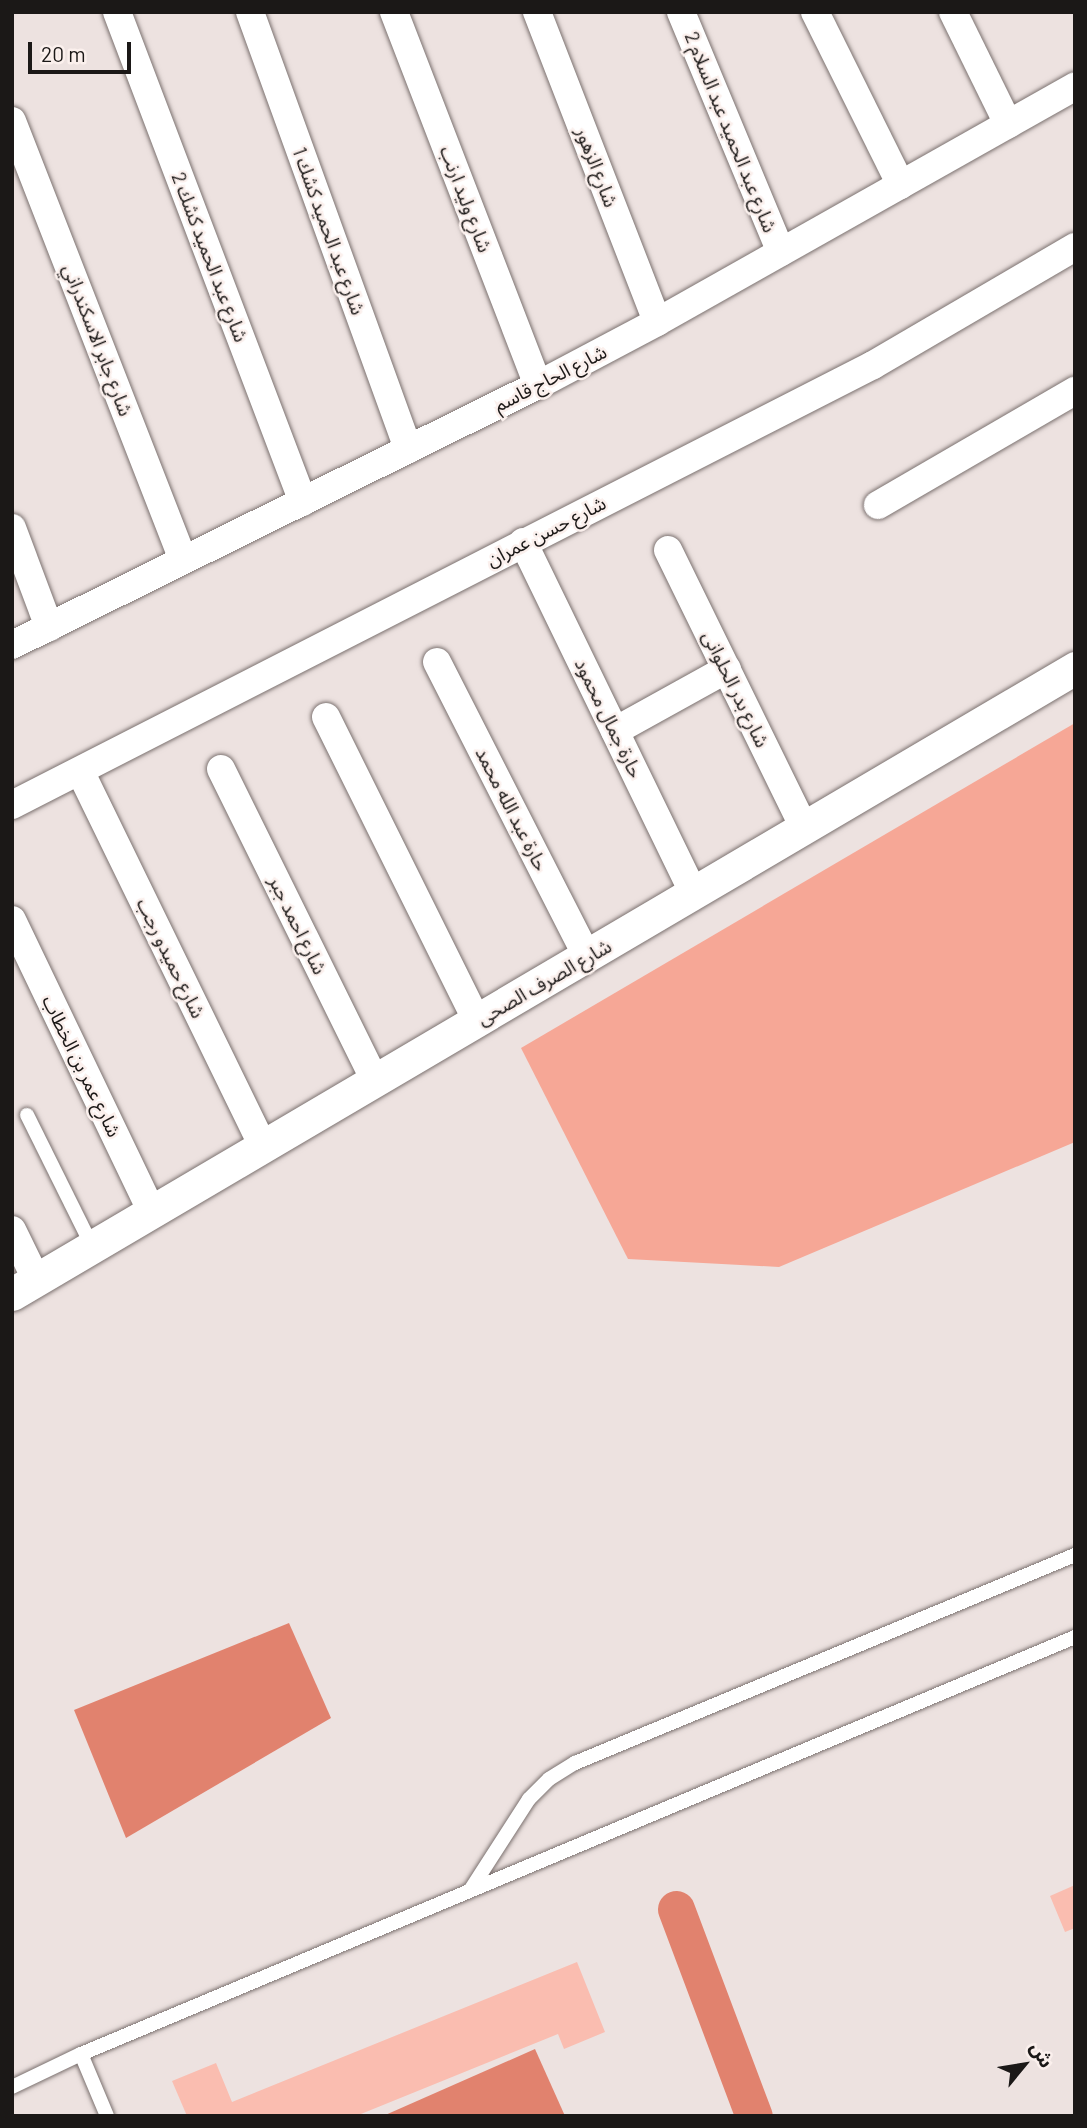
<!DOCTYPE html>
<meta charset="utf-8">
<style>
body{margin:0}
#map{position:relative;width:1087px;height:2128px;overflow:hidden;background:#ede2e0;font-family:Barlow,"Noto Sans Arabic",sans-serif}
div>[style]{position:absolute}
[style*='--x']{left:calc(var(--x)*1px);top:calc(var(--y)*1px);width:calc(var(--w)*1px);rotate:calc(var(--a)*1deg)}
.green>*{inset:0;background:#f6a796}
.water>*{inset:0;background:#e1826e}
.canal>*{height:37px;margin:-18.5px;padding:0 18.5px;transform-origin:18.5px;border-radius:18.5px;background:#e1826e}
.building>*{inset:0;background:#fabdb0}
.roads{filter:drop-shadow(0 0 2px #7b716f) drop-shadow(0 0 2px #7b716f)}
.service>*{height:14px;margin:-7px;padding:0 7px;transform-origin:7px;border-radius:7px;background:#fff}
.minor>*{height:28px;margin:-14px;padding:0 14px;transform-origin:14px;border-radius:14px;background:#fff}
.tertiary>*{height:33px;margin:-16.5px;padding:0 16.5px;transform-origin:16.5px;border-radius:16.5px;background:#fff}
span{translate:-50% -50%;white-space:nowrap;text-align:center;line-height:1.15;-webkit-text-stroke:5px #fbf0ed;paint-order:stroke}
.street-label{font-size:19px;color:#1b1817}
.frame{position:absolute;inset:0;border:14px solid #1b1817;pointer-events:none}
.north{position:absolute;left:989px;top:2030px;width:70px;height:70px;-webkit-text-stroke:5px #fbf0ed;paint-order:stroke;rotate:60deg;font-size:19px;font-weight:700;line-height:28px;text-align:center;color:#1b1817}
.north::after{content:'';display:block;margin:auto;width:24px;height:32px;background:#1b1817;clip-path:polygon(50% 0,100% 100%,50% 72%,0 100%)}
.scale{position:absolute;left:28px;top:42px;width:103px;height:32px;box-sizing:border-box;border:4px solid #1b1817;border-top:0;padding-left:9px;font-size:21px;line-height:24px;white-space:nowrap;color:#1b1817;-webkit-text-stroke:5px #fbf0ed;paint-order:stroke}
</style>
<div id="map">
<div class="green">
<div style="clip-path:polygon(1075px 723px,1075px 1142px,779px 1267px,628px 1259px,521px 1048px)"></div>
</div>
<div class="water">
<div style="clip-path:polygon(289px 1623px,331px 1718px,126px 1838px,74px 1710px)"></div>
<div style="clip-path:polygon(535px 2049px,565px 2116px,383px 2116px)"></div>
</div>
<div class="canal">
<div style="--x:676;--y:1909;--w:221;--a:69.4"></div>
</div>
<div class="building">
<div style="clip-path:polygon(1075px 1885px,1075px 1928px,1065px 1932px,1050px 1896px)"></div>
<div style="clip-path:polygon(577px 1962px,605px 2032px,564px 2049px,558px 2034px,356px 2116px,187px 2116px,172px 2081px,216px 2063px,232px 2102px)"></div>
</div>
<div class="roads">
<div class="service">
<div style="--x:27;--y:1115;--w:146;--a:63.6"></div>
<div style="--x:471;--y:1889;--w:107;--a:-57.2"></div>
<div style="--x:529;--y:1799;--w:28;--a:-45"></div>
<div style="--x:549;--y:1779;--w:31;--a:-32"></div>
<div style="--x:575;--y:1763;--w:542;--a:-22.59"></div>
<div style="--x:81;--y:2054;--w:67;--a:67.2"></div>
<div style="--x:12;--y:2087;--w:76;--a:-25.6"></div>
<div style="--x:81;--y:2054;--w:1078;--a:-22.76"></div>
</div>
<div class="minor">
<div style="--x:117;--y:12;--w:524;--a:69.21"></div>
<div style="--x:250;--y:12;--w:465;--a:70.1"></div>
<div style="--x:394;--y:12;--w:400;--a:68.9"></div>
<div style="--x:537;--y:12;--w:332;--a:68.8"></div>
<div style="--x:681;--y:12;--w:260;--a:67.4"></div>
<div style="--x:815;--y:12;--w:193;--a:63.6"></div>
<div style="--x:953;--y:12;--w:125;--a:63.8"></div>
<div style="--x:12;--y:121;--w:471;--a:68.7"></div>
<div style="--x:878;--y:505;--w:228;--a:-30.1"></div>
<div style="--x:12;--y:528;--w:106;--a:69.5"></div>
<div style="--x:523;--y:542;--w:391;--a:64.1"></div>
<div style="--x:668;--y:550;--w:309;--a:63.9"></div>
<div style="--x:12;--y:645;--w:587;--a:-26.3"></div>
<div style="--x:538;--y:385;--w:135;--a:-27.9"></div>
<div style="--x:657;--y:322;--w:480;--a:-29.4"></div>
<div style="--x:437;--y:662;--w:331;--a:63"></div>
<div style="--x:326;--y:717;--w:339;--a:63.6"></div>
<div style="--x:615;--y:731;--w:128;--a:-29"></div>
<div style="--x:221;--y:769;--w:347;--a:63.7"></div>
<div style="--x:80;--y:771;--w:417;--a:64"></div>
<div style="--x:12;--y:805;--w:967;--a:-27.07"></div>
<div style="--x:873;--y:365;--w:234;--a:-30.3"></div>
<div style="--x:12;--y:920;--w:324;--a:64.4"></div>
<div style="--x:12;--y:1230;--w:55;--a:63.9"></div>
</div>
<div class="tertiary">
<div style="--x:12;--y:1294;--w:1234;--a:-30.49"></div>
</div>
</div>
<div class="street-label">
<span style="left:731px;top:132px;rotate:68deg">شارع عبد الحميد عبد السلام 2</span>
<span style="left:597px;top:167px;rotate:69deg">شارع الزهور</span>
<span style="left:466px;top:199px;rotate:69deg">شارع وليد ارنب</span>
<span style="left:329px;top:231px;rotate:70deg">شارع عبد الحميد كشك 1</span>
<span style="left:210px;top:257px;rotate:69deg">شارع عبد الحميد كشك 2</span>
<span style="left:98px;top:340px;rotate:69deg">شارع جابر الاسكندراني</span>
<span style="left:550px;top:378px;rotate:-27deg">شارع الحاج قاسم</span>
<span style="left:546px;top:531px;rotate:-27deg">شارع حسن عمران</span>
<span style="left:736px;top:689px;rotate:64deg">شارع بدر الحلوانى</span>
<span style="left:609px;top:718px;rotate:64deg">حارة جمال محمود</span>
<span style="left:512px;top:809px;rotate:63deg">حارة عبد الله محمد</span>
<span style="left:298px;top:925px;rotate:64deg">شارع احمد جبر</span>
<span style="left:171px;top:958px;rotate:64deg">شارع حميدو رجب</span>
<span style="left:544px;top:982px;rotate:-30deg">شارع الصرف الصحى</span>
<span style="left:82px;top:1066px;rotate:64deg">شارع عمر بن الخطاب</span>
</div>
<div class="frame"></div>
<div class="north">ش</div>
<div class="scale">20 m</div>
</div>
